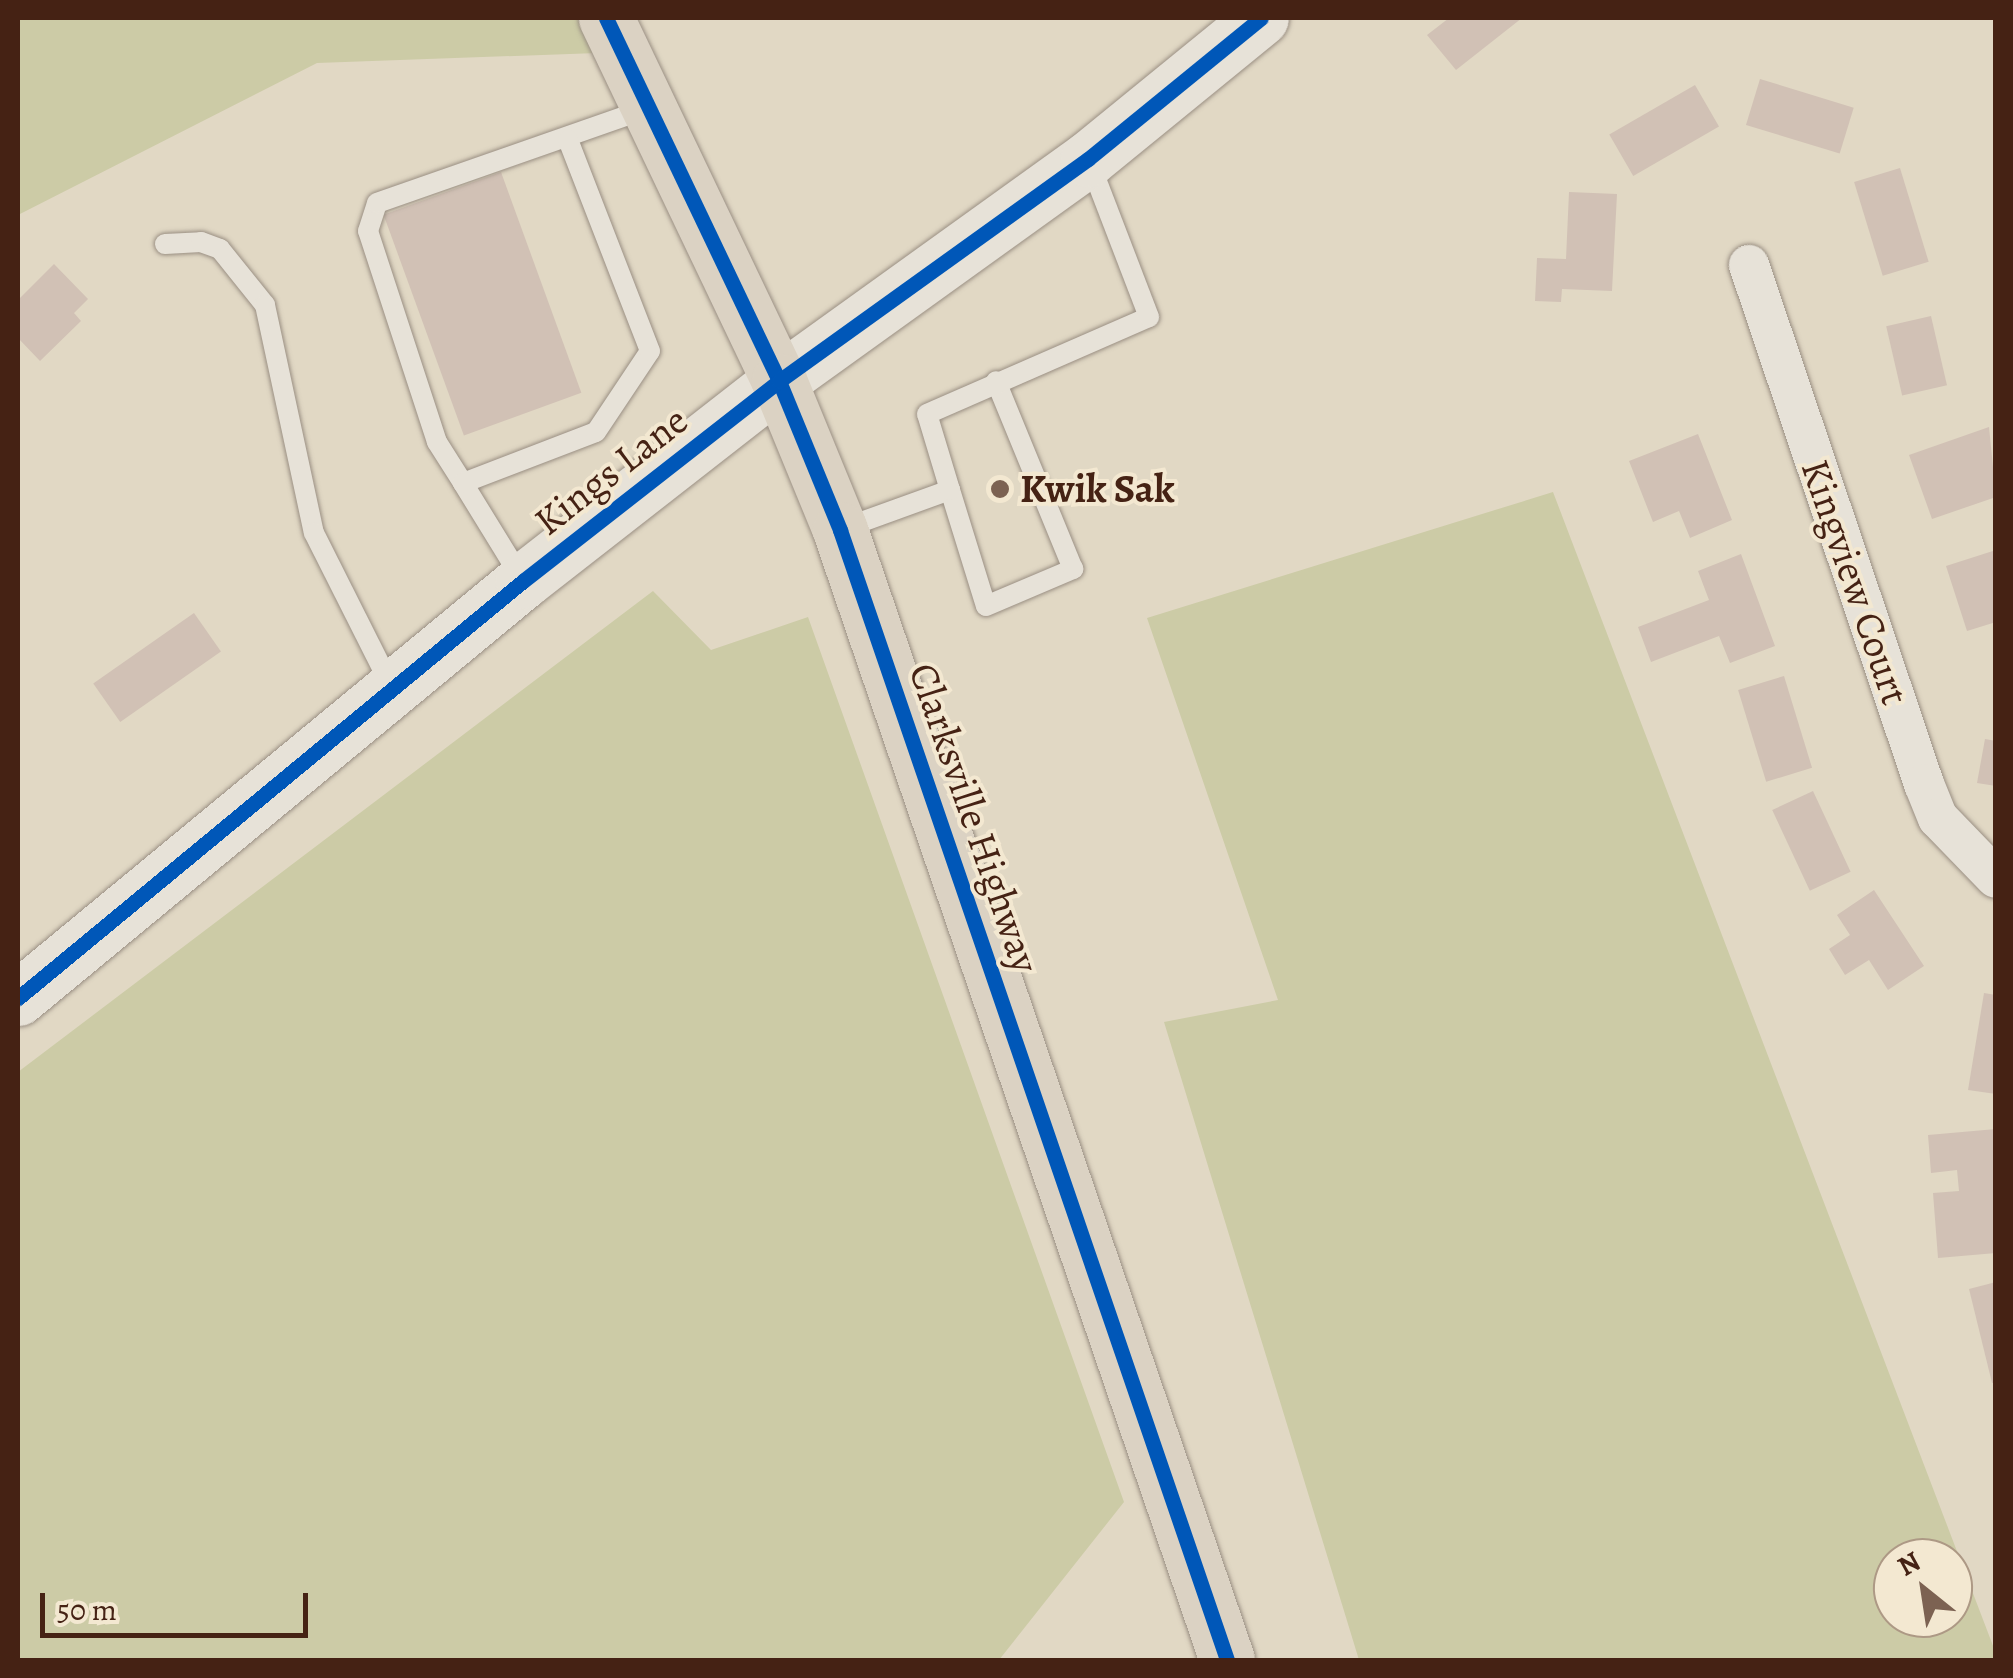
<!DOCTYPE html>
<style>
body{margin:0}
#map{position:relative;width:2013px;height:1678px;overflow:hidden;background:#e1d8c4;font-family:Alegreya,serif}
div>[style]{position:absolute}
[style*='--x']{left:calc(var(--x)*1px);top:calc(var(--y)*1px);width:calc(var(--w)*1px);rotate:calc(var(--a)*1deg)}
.green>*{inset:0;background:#cccba6}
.building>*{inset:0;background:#d1c1b5;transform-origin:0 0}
.roads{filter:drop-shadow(0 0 2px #9a8f83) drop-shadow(0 0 2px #9a8f83)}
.lane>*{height:20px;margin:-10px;padding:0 10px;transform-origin:10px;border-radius:10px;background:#e7e2d8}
.street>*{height:40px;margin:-20px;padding:0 20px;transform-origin:20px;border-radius:20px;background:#e7e2d8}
.secondary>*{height:55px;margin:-27.5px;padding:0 27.5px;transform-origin:27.5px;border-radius:27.5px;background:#e7e2d8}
.primary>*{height:55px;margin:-27.5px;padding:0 27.5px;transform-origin:27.5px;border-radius:27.5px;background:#dbd2c3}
.cycleway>*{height:15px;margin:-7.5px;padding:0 7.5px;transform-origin:7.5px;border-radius:7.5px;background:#0057b8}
.dots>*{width:28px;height:28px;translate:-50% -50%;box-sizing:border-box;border:5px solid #f3e8d1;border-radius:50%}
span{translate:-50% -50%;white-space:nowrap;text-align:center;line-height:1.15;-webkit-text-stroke:8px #f3e8d1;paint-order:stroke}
.street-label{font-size:40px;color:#452214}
.poi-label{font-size:40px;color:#452214;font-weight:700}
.left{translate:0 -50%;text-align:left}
.frame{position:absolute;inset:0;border:20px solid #452214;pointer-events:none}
.north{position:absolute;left:1873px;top:1538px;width:100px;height:100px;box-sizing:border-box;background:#f3e8d1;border:2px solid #ad9985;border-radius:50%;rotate:330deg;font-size:28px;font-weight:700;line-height:40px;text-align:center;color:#452214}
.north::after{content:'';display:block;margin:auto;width:35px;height:45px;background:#7c6252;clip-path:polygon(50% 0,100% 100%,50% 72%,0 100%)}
.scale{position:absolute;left:40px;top:1593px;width:268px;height:45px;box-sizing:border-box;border:5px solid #452214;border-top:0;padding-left:12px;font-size:30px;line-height:35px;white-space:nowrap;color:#452214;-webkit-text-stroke:8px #f3e8d1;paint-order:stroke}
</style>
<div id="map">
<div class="green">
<div style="clip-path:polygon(18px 18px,606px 18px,625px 52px,317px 63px,18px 215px)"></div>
<div style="clip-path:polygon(evenodd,1553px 492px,1995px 1651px,1995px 1660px,1359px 1660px,1164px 1022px,1278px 1000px,1147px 618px,1553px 492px,1893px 1558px,1953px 1558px,1953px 1618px,1893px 1618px,1893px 1558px)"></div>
<div style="clip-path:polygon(653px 591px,711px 650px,808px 617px,1124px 1502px,999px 1660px,18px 1660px,18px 1072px)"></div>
</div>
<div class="building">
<div style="clip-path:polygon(1449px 18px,1522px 18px,1456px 70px,1427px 35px)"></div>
<div style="left:1760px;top:79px;width:98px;height:48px;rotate:17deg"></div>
<div style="left:1695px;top:85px;width:48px;height:99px;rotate:60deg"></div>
<div style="left:1900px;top:168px;width:98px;height:48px;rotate:73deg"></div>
<div style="left:501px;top:172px;width:235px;height:125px;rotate:70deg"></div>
<div style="clip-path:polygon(1569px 192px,1617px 194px,1612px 291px,1562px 289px,1561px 302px,1535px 301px,1537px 258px,1566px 259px)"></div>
<div style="clip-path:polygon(54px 264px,88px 299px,74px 313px,81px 321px,40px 361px,18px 338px,18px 300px)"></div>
<div style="left:1931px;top:316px;width:71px;height:46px;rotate:77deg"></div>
<div style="clip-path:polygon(1989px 427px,1996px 497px,1932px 519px,1909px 455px)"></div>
<div style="clip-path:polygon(1698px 434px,1732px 520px,1690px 538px,1679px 511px,1653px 522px,1629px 461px)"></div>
<div style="clip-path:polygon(1996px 550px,1996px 622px,1967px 631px,1946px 566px)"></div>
<div style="clip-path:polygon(1741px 554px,1775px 646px,1730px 663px,1719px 636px,1651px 662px,1638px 627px,1709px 600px,1698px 571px)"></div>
<div style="left:194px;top:613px;width:47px;height:123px;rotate:55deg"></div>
<div style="left:1784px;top:676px;width:96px;height:48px;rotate:73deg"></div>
<div style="clip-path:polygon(1985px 739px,1996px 741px,1996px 786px,1977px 783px)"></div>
<div style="left:1813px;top:791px;width:89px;height:45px;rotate:65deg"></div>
<div style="clip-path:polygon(1874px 890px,1924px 966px,1888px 990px,1869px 960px,1845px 975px,1829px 949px,1850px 935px,1837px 915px)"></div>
<div style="clip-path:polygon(1984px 993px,1996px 995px,1996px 1094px,1968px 1090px)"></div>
<div style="clip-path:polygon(1996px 1129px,1996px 1253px,1938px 1258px,1933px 1193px,1959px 1191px,1957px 1170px,1931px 1173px,1928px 1135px)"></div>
<div style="clip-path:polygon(1996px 1282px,1996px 1382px,1992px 1383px,1969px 1289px)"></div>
</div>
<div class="roads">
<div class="lane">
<div style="--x:165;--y:244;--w:36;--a:-3"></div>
<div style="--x:201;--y:242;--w:20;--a:20"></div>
<div style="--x:220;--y:249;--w:72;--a:51.2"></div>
<div style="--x:265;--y:305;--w:233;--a:77.9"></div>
<div style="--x:314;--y:533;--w:174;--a:63.3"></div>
<div style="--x:463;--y:483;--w:49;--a:-122.4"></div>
<div style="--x:437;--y:442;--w:222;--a:-108.1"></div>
<div style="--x:368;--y:231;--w:29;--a:-72"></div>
<div style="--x:377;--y:203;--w:287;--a:-19.3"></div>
<div style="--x:950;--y:490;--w:121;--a:72.8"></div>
<div style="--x:986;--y:606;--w:95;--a:-23"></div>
<div style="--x:1073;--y:569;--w:203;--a:-112.3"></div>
<div style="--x:842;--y:529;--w:115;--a:-19.9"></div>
<div style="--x:950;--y:490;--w:79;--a:-106.8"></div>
<div style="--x:927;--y:414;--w:242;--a:-23.6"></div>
<div style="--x:1149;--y:317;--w:165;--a:-111"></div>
<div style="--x:522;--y:579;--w:113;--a:-121.6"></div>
<div style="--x:463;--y:483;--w:142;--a:-21"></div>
<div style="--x:596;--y:432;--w:97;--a:-56.3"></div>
<div style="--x:650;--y:351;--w:226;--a:-111.2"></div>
</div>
<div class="street">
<div style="--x:1749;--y:265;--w:548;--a:71.37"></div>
<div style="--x:1924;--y:784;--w:37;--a:68"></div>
<div style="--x:1938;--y:818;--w:83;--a:46"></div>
</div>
<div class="secondary">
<div style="--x:18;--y:998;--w:655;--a:-39.55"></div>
<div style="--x:523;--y:581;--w:325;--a:-38"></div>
<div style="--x:779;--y:381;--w:380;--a:-35.7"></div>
<div style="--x:1088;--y:159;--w:223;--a:-39.2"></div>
</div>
<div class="primary">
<div style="--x:606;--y:18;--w:402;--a:64.5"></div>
<div style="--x:779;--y:381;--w:161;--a:67.7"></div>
<div style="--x:840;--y:530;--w:1194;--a:71.09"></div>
</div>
</div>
<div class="cycleway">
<div style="--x:606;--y:18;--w:402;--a:64.5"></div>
<div style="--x:779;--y:381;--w:161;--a:67.7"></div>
<div style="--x:840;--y:530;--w:1194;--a:71.09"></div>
<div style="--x:18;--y:998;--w:655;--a:-39.55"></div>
<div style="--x:523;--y:581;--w:325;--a:-38"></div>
<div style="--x:779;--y:381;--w:380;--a:-35.7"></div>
<div style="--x:1088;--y:159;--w:223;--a:-39.2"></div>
</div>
<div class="dots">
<div style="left:1000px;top:489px;background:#7c6252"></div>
</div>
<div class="street-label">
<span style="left:611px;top:471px;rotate:-38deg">Kings Lane</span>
<span style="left:1855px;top:582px;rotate:71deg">Kingview Court</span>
<span style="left:974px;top:818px;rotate:71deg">Clarksville Highway</span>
</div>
<div class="poi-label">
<span class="left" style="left:1020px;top:489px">Kwik Sak</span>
</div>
<div class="frame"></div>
<div class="north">N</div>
<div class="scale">50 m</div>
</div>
